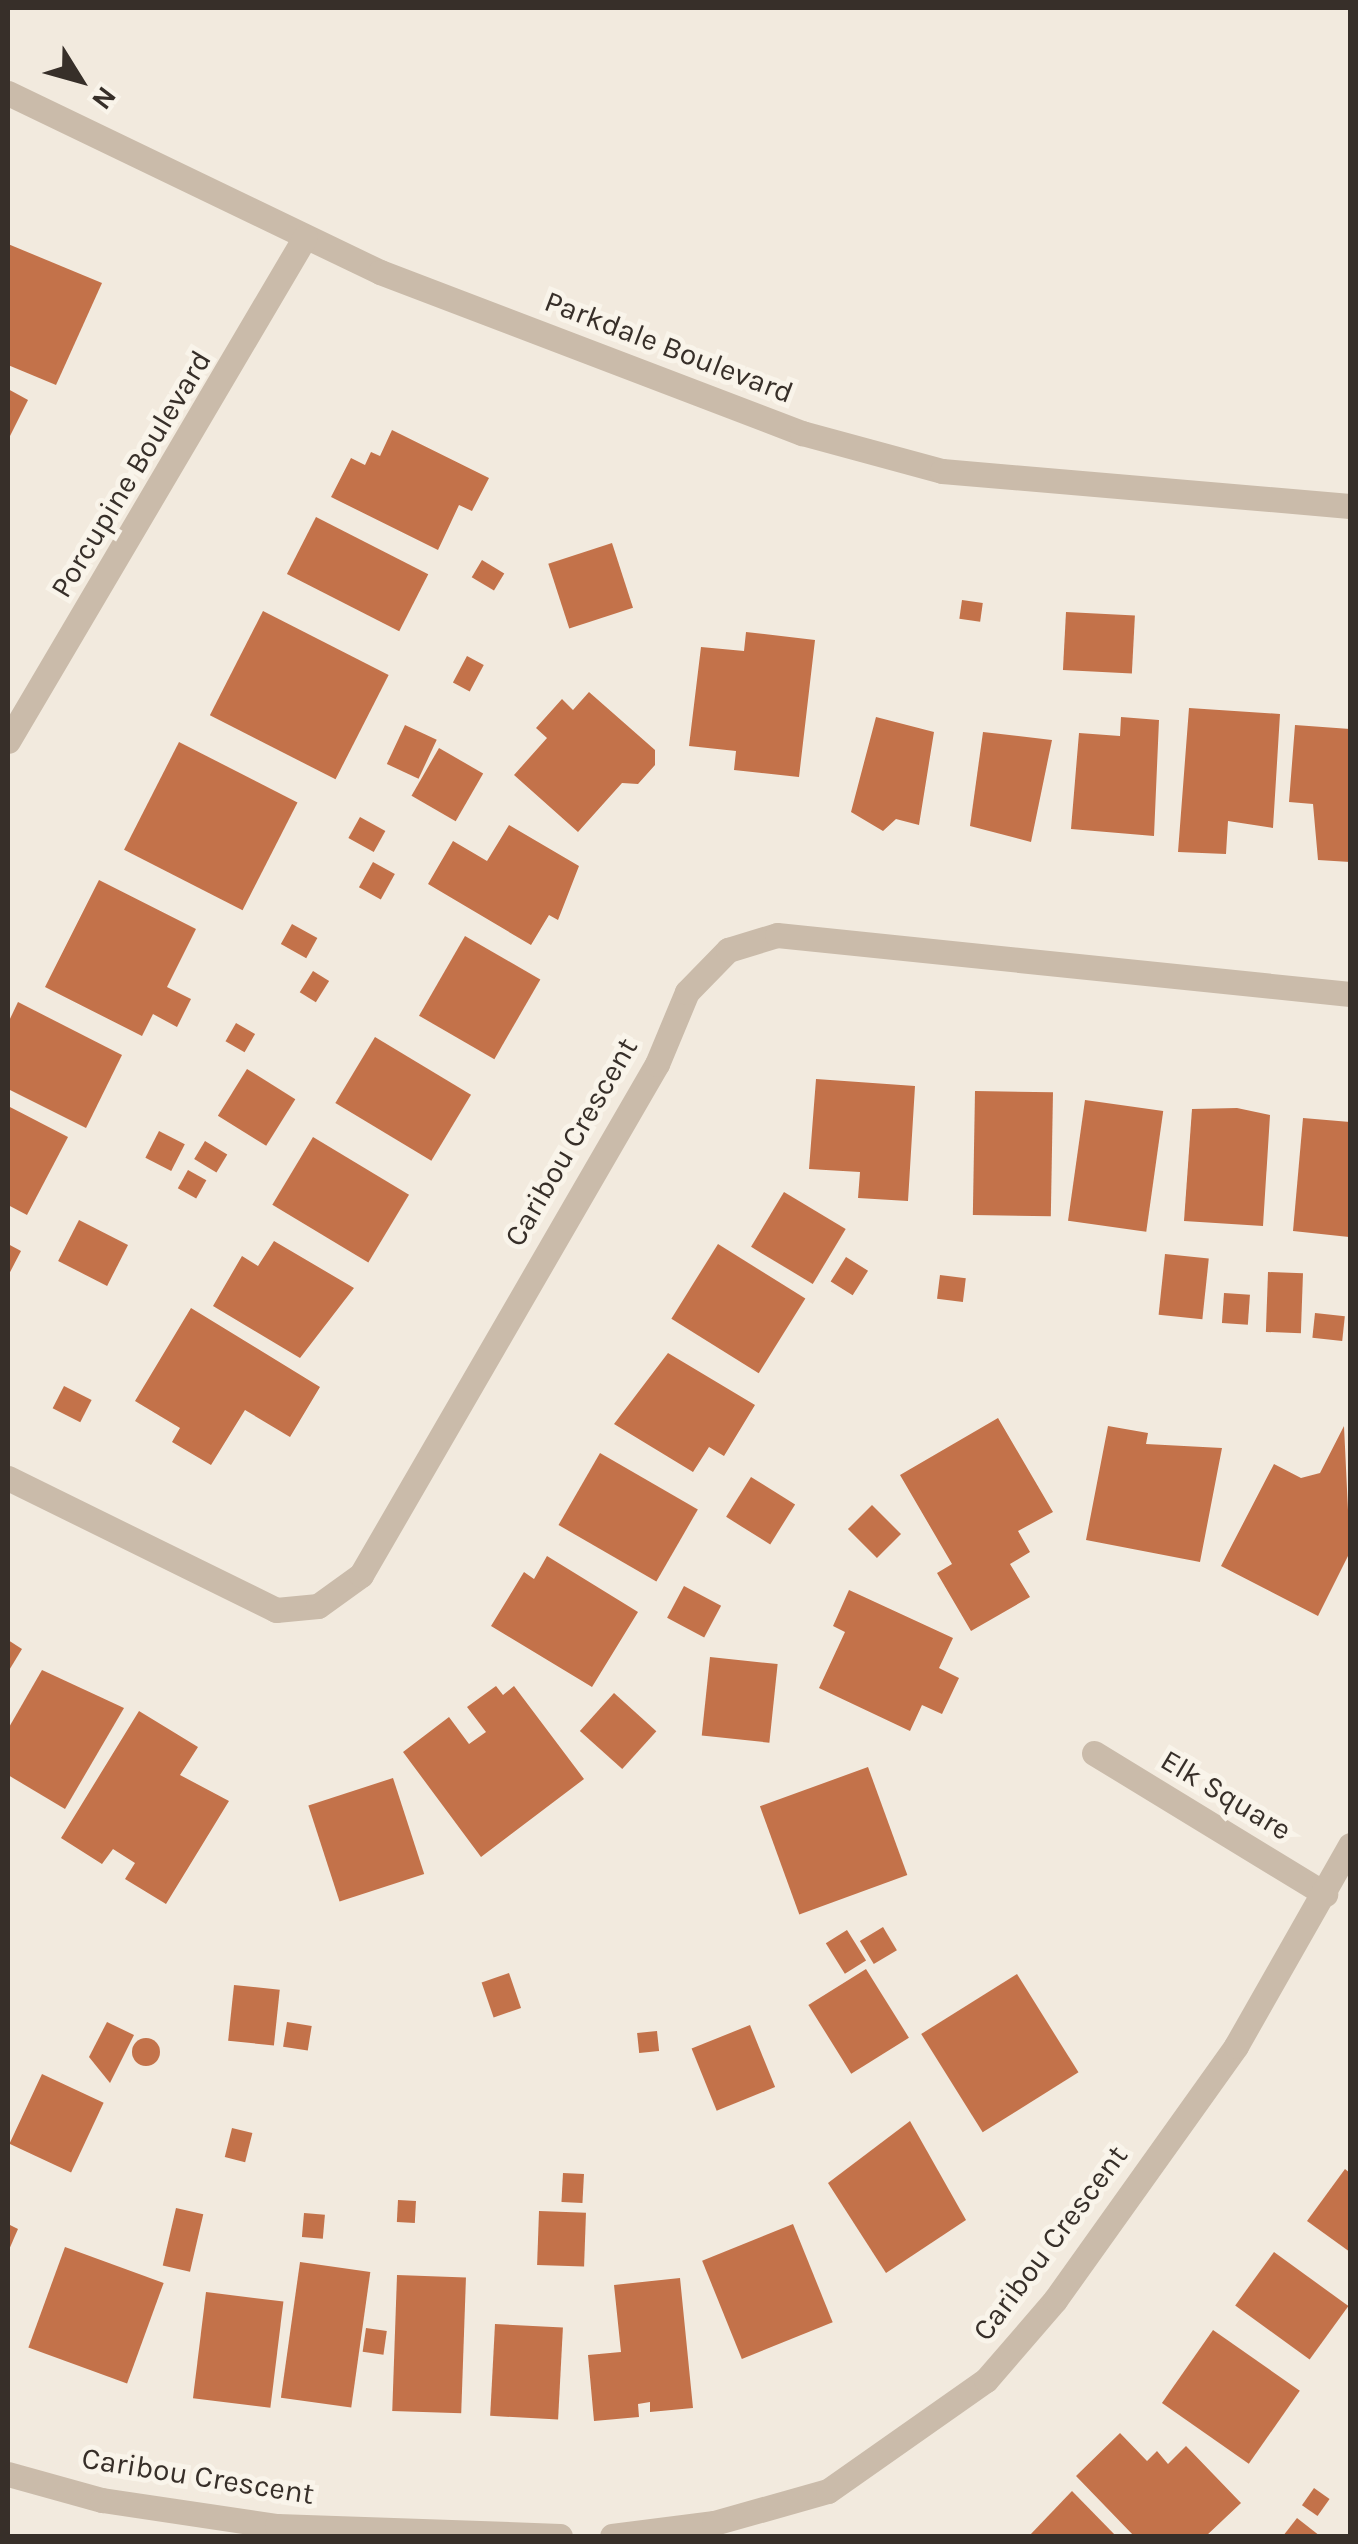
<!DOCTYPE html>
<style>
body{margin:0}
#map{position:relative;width:1358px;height:2544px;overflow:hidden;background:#f2eade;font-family:Karla,sans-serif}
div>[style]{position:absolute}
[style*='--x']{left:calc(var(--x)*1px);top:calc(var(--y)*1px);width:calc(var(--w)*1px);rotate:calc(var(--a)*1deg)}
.building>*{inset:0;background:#c3724a;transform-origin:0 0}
.round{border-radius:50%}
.minor>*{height:25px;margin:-12.5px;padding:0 12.5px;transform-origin:12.5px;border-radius:12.5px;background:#cabbaa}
span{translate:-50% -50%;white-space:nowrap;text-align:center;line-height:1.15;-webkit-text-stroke:10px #f9f4ea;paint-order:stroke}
.street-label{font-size:30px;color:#372f29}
.frame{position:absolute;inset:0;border:10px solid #372f29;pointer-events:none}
.north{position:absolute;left:30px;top:30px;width:100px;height:100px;-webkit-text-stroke:8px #f9f4ea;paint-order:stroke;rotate:127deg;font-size:28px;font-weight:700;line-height:40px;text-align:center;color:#372f29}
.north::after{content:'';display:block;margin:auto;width:35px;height:45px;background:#372f29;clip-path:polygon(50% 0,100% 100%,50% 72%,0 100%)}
</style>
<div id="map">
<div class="building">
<div style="clip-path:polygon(8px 244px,102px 283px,56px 385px,8px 365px)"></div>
<div style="clip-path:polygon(8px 389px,28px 400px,8px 440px)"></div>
<div style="clip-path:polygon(392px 430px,489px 478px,472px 511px,459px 505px,438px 550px,331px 497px,351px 458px,365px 465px,371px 452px,380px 456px)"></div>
<div style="left:316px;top:517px;width:126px;height:64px;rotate:27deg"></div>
<div style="left:612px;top:543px;width:68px;height:67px;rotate:72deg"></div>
<div style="left:482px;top:560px;width:26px;height:20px;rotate:31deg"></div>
<div style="left:962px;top:600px;width:21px;height:19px;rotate:8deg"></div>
<div style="left:263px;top:611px;width:141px;height:117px;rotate:27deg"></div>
<div style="left:1066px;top:612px;width:69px;height:58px;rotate:3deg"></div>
<div style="clip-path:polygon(746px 632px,815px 640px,799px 777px,734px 770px,736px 751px,689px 746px,701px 647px,744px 651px)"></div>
<div style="left:467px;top:656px;width:19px;height:30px;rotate:28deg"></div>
<div style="clip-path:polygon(589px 692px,655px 750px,655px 765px,638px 784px,622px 783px,578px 832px,514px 775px,547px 738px,536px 728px,562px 699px,573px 710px)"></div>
<div style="clip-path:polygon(1189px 708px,1280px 714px,1273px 828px,1228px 821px,1226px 854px,1178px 852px)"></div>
<div style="clip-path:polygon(876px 717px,934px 732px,919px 825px,896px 819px,883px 831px,851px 812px)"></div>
<div style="clip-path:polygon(1121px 717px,1159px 720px,1154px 836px,1071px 829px,1079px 733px,1120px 736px)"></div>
<div style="left:405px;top:725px;width:35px;height:43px;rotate:25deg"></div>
<div style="clip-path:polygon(1295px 725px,1350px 729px,1350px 862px,1318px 860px,1313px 804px,1289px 802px)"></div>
<div style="clip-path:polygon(983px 732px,1052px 740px,1031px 842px,970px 826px)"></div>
<div style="left:179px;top:742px;width:133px;height:121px;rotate:27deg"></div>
<div style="left:439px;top:748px;width:51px;height:55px;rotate:30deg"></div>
<div style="left:360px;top:817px;width:29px;height:24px;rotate:29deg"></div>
<div style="clip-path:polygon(509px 825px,579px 866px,558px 920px,549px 915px,531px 945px,428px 884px,453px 841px,487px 861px)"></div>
<div style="left:373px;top:862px;width:25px;height:29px;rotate:29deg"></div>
<div style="clip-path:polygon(99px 880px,196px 929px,167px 987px,191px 999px,177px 1027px,153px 1014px,142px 1036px,45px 987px)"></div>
<div style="left:292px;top:924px;width:29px;height:23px;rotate:29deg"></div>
<div style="left:465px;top:936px;width:87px;height:92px;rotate:30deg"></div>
<div style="left:313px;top:971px;width:19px;height:25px;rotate:32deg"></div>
<div style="clip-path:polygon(18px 1002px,122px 1055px,86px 1128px,8px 1089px,8px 1023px)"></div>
<div style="left:236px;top:1023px;width:22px;height:21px;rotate:30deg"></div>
<div style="left:375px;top:1037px;width:112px;height:77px;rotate:31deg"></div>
<div style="left:247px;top:1069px;width:57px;height:55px;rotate:32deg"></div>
<div style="clip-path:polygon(816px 1079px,915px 1086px,908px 1201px,858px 1198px,860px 1172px,809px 1169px)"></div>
<div style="left:975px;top:1091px;width:78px;height:124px;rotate:1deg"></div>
<div style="left:1085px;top:1100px;width:79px;height:122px;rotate:8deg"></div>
<div style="clip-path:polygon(8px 1106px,68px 1137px,27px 1215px,8px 1205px)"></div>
<div style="clip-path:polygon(1237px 1108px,1270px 1115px,1263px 1226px,1184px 1221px,1192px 1109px)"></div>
<div style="clip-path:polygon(1303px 1118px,1350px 1122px,1349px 1237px,1293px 1231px)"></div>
<div style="left:159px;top:1131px;width:29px;height:30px;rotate:27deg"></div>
<div style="left:313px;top:1137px;width:112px;height:79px;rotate:31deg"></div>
<div style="left:205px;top:1141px;width:26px;height:21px;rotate:31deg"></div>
<div style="left:188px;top:1170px;width:21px;height:21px;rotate:29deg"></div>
<div style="left:784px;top:1192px;width:72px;height:64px;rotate:31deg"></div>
<div style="left:79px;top:1220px;width:55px;height:46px;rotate:27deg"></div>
<div style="clip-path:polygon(274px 1241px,354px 1288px,300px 1358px,213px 1306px,242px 1256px,258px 1266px)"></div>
<div style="clip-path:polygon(8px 1244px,21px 1251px,8px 1276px)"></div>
<div style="left:718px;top:1244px;width:103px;height:88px;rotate:32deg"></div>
<div style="left:1165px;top:1254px;width:44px;height:61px;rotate:6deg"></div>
<div style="left:846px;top:1257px;width:26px;height:29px;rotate:32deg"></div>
<div style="left:1268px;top:1272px;width:35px;height:60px;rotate:2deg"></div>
<div style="left:940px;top:1275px;width:26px;height:24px;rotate:7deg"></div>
<div style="left:1224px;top:1293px;width:26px;height:30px;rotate:4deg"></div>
<div style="clip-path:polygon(191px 1308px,320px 1387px,290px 1437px,245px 1410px,211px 1465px,172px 1442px,180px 1428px,135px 1401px)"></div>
<div style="left:1315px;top:1313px;width:30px;height:25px;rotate:6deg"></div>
<div style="clip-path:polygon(668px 1353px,755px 1405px,724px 1456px,709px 1447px,693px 1472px,614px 1424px)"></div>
<div style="left:64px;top:1386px;width:31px;height:25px;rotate:27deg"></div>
<div style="clip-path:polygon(998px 1418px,1053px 1512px,1018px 1531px,1030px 1552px,1010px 1564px,1030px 1597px,971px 1631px,937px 1573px,952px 1564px,900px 1475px)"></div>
<div style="clip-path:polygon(1108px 1426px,1148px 1433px,1146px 1444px,1222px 1448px,1200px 1562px,1086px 1540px)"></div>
<div style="clip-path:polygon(1344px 1426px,1350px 1552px,1318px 1616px,1221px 1566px,1274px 1464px,1301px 1478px,1320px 1473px)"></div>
<div style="left:600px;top:1453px;width:113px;height:83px;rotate:30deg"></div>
<div style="left:751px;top:1477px;width:52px;height:47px;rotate:32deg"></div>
<div style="left:872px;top:1505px;width:41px;height:34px;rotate:45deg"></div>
<div style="clip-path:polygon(547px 1556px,638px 1612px,592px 1687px,491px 1626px,524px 1572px,534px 1579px)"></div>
<div style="left:684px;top:1586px;width:42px;height:36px;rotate:28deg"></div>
<div style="clip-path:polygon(849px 1590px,953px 1638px,939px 1668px,959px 1678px,942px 1714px,922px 1705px,910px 1731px,819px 1688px,845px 1632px,833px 1626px)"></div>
<div style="clip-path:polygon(8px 1640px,22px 1649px,8px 1672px)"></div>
<div style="left:710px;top:1657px;width:68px;height:79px;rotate:6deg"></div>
<div style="clip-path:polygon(42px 1670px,124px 1708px,65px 1809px,8px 1775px,8px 1729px)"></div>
<div style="clip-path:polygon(496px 1686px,503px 1695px,514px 1686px,584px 1779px,481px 1857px,403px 1752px,449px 1717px,469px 1744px,486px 1732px,467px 1707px)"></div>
<div style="left:614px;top:1693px;width:57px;height:51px;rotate:42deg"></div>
<div style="clip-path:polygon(139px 1711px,198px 1747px,180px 1775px,229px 1801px,166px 1904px,125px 1879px,135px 1863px,113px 1849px,102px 1864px,61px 1838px)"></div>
<div style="left:868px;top:1767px;width:115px;height:115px;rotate:70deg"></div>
<div style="left:393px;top:1778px;width:101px;height:89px;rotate:72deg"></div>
<div style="left:883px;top:1927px;width:27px;height:27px;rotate:59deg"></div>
<div style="left:847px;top:1930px;width:36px;height:25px;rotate:58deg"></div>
<div style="left:866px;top:1969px;width:81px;height:68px;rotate:58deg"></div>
<div style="left:509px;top:1973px;width:37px;height:29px;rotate:71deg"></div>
<div style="left:1017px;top:1974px;width:116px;height:113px;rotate:58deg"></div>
<div style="left:234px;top:1985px;width:46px;height:56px;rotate:6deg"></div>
<div style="clip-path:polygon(107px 2022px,134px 2035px,110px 2083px,89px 2057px)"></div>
<div style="left:287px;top:2022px;width:25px;height:25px;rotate:9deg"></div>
<div style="left:750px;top:2025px;width:67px;height:63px;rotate:68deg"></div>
<div style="left:657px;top:2031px;width:20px;height:20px;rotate:84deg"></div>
<div class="round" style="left:132px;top:2038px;width:28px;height:28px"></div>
<div style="left:42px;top:2074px;width:68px;height:77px;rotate:25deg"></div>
<div style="clip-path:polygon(910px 2121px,966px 2220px,886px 2273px,828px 2183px)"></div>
<div style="left:232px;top:2128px;width:21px;height:30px;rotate:14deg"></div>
<div style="clip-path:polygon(1345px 2169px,1350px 2173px,1350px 2252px,1307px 2221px)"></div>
<div style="left:563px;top:2173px;width:21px;height:29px;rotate:3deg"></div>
<div style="left:398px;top:2200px;width:18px;height:22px;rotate:3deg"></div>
<div style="left:176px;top:2208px;width:28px;height:59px;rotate:13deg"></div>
<div style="left:539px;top:2211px;width:47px;height:54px;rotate:2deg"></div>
<div style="left:304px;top:2213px;width:21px;height:24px;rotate:5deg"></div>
<div style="clip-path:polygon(8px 2224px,18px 2229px,8px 2252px)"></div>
<div style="left:793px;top:2224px;width:106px;height:98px;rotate:68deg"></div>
<div style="left:65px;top:2247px;width:105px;height:107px;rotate:20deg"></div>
<div style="left:1274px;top:2252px;width:92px;height:66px;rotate:36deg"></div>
<div style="left:300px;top:2262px;width:71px;height:137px;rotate:8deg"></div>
<div style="left:397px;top:2275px;width:69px;height:136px;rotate:2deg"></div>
<div style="clip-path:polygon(680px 2278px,693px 2408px,650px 2412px,650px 2402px,638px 2404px,639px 2417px,594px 2421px,588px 2355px,621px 2352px,614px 2285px)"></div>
<div style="left:206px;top:2292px;width:78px;height:107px;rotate:7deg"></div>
<div style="left:495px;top:2324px;width:68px;height:92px;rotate:3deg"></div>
<div style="left:366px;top:2328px;width:21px;height:24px;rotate:8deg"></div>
<div style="left:1213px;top:2330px;width:106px;height:89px;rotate:35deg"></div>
<div style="clip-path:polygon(1120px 2433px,1147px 2461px,1157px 2451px,1168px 2464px,1186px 2446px,1241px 2503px,1206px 2536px,1134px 2536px,1076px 2476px)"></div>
<div style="left:1314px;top:2488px;width:19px;height:21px;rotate:35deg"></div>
<div style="clip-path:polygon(1072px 2491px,1116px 2536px,1029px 2536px)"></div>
<div style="clip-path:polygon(1297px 2518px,1320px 2536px,1283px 2536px)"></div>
</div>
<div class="minor">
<div style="--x:8;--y:93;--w:413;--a:25.7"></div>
<div style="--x:380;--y:272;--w:452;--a:20.9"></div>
<div style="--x:802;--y:433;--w:145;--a:15.2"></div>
<div style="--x:942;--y:471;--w:409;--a:4.9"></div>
<div style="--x:8;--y:741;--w:585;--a:-59.49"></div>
<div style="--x:8;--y:1478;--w:299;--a:26.2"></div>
<div style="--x:276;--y:1610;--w:42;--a:-5.4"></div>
<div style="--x:318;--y:1606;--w:53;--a:-35.8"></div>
<div style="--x:361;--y:1575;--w:591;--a:-59.92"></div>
<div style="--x:657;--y:1064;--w:78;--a:-67.4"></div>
<div style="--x:687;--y:992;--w:59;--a:-45.7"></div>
<div style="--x:728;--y:950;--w:51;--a:-17"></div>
<div style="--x:777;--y:935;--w:576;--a:5.88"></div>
<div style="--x:1094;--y:1753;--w:271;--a:31.4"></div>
<div style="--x:8;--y:2474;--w:98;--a:15.5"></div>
<div style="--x:102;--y:2500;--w:177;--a:8.5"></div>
<div style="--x:277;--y:2526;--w:283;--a:2"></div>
<div style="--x:612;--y:2536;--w:103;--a:-7.3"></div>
<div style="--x:714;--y:2523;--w:118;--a:-15.7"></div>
<div style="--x:828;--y:2491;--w:193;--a:-35.1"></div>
<div style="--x:986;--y:2380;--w:106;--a:-49.2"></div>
<div style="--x:1055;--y:2300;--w:312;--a:-54.5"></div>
<div style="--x:1236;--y:2046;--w:231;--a:-60.4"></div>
</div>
<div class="street-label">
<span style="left:669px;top:347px;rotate:21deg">Parkdale Boulevard</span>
<span style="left:131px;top:474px;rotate:-59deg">Porcupine Boulevard</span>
<span style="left:571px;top:1142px;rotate:-60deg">Caribou Crescent</span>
<span style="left:1226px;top:1795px;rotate:31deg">Elk Square</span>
<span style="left:1050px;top:2243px;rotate:-53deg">Caribou Crescent</span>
<span style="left:198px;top:2476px;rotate:9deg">Caribou Crescent</span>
</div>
<div class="frame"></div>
<div class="north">N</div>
</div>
